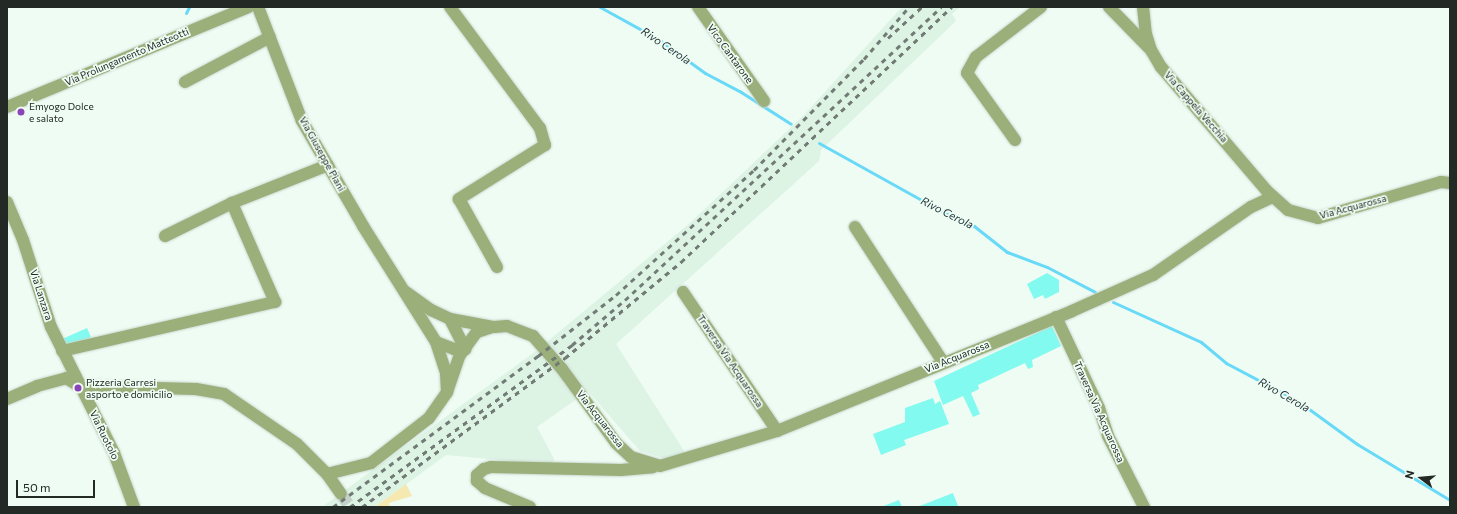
<!DOCTYPE html>
<style>
body{margin:0}
#map{position:relative;width:1457px;height:514px;overflow:hidden;background:#eefcf3;font-family:Commissioner,sans-serif}
div>[style]{position:absolute}
[style*='--x']{left:calc(var(--x)*1px);top:calc(var(--y)*1px);width:calc(var(--w)*1px);rotate:calc(var(--a)*1deg)}
.built>*{inset:0;background:#ddf3e4}
.green>*{inset:0;background:#f6e8b1}
.stream>*{height:3px;margin:-1.5px;padding:0 1.5px;transform-origin:1.5px;border-radius:1.5px;background:#68d9f7}
.building>*{inset:0;background:#82faef;transform-origin:0 0}
.minor-tunnel>*{height:12px;margin-top:-6px;transform-origin:0;background:repeating-linear-gradient(90deg,#c5d2ca 0 12px,transparent 0 18px)}
.roads{filter:drop-shadow(0 0 1px #c9d6ce) drop-shadow(0 0 1px #c9d6ce)}
.minor>*{height:12px;margin:-6px;padding:0 6px;transform-origin:6px;border-radius:6px;background:#9baf7a}
.rail>*{height:3px;margin-top:-1.5px;transform-origin:0;background:repeating-linear-gradient(90deg,#717a74 0 5px,transparent 0 10px)}
.dots>*{width:11px;height:11px;translate:-50% -50%;box-sizing:border-box;border:2px solid #eefcf3;border-radius:50%}
span{translate:-50% -50%;white-space:nowrap;text-align:center;line-height:1.15;-webkit-text-stroke:3.5px #eefcf3;paint-order:stroke}
.street-label{font-size:10px;color:#232925}
.poi-label{font-size:10px;color:#232925}
.left{translate:0 -50%;text-align:left}
.water-label{font-size:11px;color:#1c3036;font-style:italic}
.frame{position:absolute;inset:0;border:8px solid #232925;pointer-events:none}
.north{position:absolute;left:1401px;top:458px;width:40px;height:40px;-webkit-text-stroke:3px #eefcf3;paint-order:stroke;rotate:286deg;font-size:11px;font-weight:700;line-height:16px;text-align:center;color:#232925}
.north::after{content:'';display:block;margin:auto;width:14px;height:18px;background:#232925;clip-path:polygon(50% 0,100% 100%,50% 72%,0 100%)}
.scale{position:absolute;left:16px;top:480px;width:79px;height:18px;box-sizing:border-box;border:2px solid #232925;border-top:0;padding-left:5px;font-size:12px;line-height:14px;white-space:nowrap;color:#232925;-webkit-text-stroke:3px #eefcf3;paint-order:stroke}
</style>
<div id="map">
<div class="built">
<div style="clip-path:polygon(902px 7px,960px 7px,952px 14px,956px 21px,821px 150px,819px 161px,616px 344px,686px 454px,663px 458px,640px 451px,588px 391px,537px 427px,554px 459px,551px 465px,446px 455px,375px 507px,322px 507px,536px 351px,690px 223px,804px 115px)"></div>
</div>
<div class="green">
<div style="clip-path:polygon(406px 484px,412px 496px,389px 503px,390px 507px,375px 507px)"></div>
</div>
<div class="stream">
<div style="--x:600;--y:7;--w:66;--a:28.9"></div>
<div style="--x:658;--y:39;--w:58;--a:35.9"></div>
<div style="--x:705;--y:73;--w:41;--a:27.8"></div>
<div style="--x:741;--y:92;--w:59;--a:32.6"></div>
<div style="--x:186;--y:13;--w:7;--a:-63"></div>
<div style="--x:819;--y:143;--w:144;--a:29.1"></div>
<div style="--x:945;--y:213;--w:32;--a:24"></div>
<div style="--x:974;--y:226;--w:42;--a:38.2"></div>
<div style="--x:1007;--y:252;--w:43;--a:20.6"></div>
<div style="--x:1047;--y:267;--w:54;--a:27.5"></div>
<div style="--x:1113;--y:302;--w:97;--a:24.4"></div>
<div style="--x:1201;--y:342;--w:33;--a:40"></div>
<div style="--x:1226;--y:363;--w:81;--a:27.8"></div>
<div style="--x:1298;--y:401;--w:73;--a:36.1"></div>
<div style="--x:1357;--y:444;--w:109;--a:31.1"></div>
</div>
<div class="building">
<div style="clip-path:polygon(1047px 273px,1059px 280px,1059px 292px,1045px 299px,1043px 295px,1034px 299px,1027px 284px)"></div>
<div style="clip-path:polygon(1052px 326px,1061px 346px,1032px 360px,1033px 367px,1028px 369px,1025px 363px,978px 385px,979px 389px,971px 393px,980px 414px,973px 417px,963px 396px,943px 405px,934px 381px)"></div>
<div style="left:87px;top:328px;width:10px;height:26px;rotate:66deg"></div>
<div style="clip-path:polygon(933px 398px,935px 404px,940px 401px,949px 424px,904px 440px,906px 445px,881px 455px,873px 434px,905px 422px,905px 408px)"></div>
<div style="clip-path:polygon(953px 493px,958px 506px,917px 507px)"></div>
<div style="clip-path:polygon(899px 500px,902px 507px,881px 507px)"></div>
</div>
<div class="minor-tunnel">
<div style="--x:341;--y:494;--w:16;--a:55"></div>
</div>
<div class="roads">
<div class="minor">
<div style="--x:258;--y:7;--w:122;--a:68.9"></div>
<div style="--x:302;--y:121;--w:121;--a:59.8"></div>
<div style="--x:363;--y:226;--w:137;--a:57.8"></div>
<div style="--x:436;--y:342;--w:33;--a:72"></div>
<div style="--x:446;--y:373;--w:19;--a:87"></div>
<div style="--x:450;--y:7;--w:151;--a:53.4"></div>
<div style="--x:540;--y:128;--w:18;--a:74"></div>
<div style="--x:545;--y:145;--w:102;--a:147.9"></div>
<div style="--x:459;--y:199;--w:78;--a:60.8"></div>
<div style="--x:698;--y:7;--w:115;--a:54.9"></div>
<div style="--x:1109;--y:7;--w:57;--a:45.7"></div>
<div style="--x:1143;--y:7;--w:27;--a:84"></div>
<div style="--x:1146;--y:34;--w:17;--a:73"></div>
<div style="--x:1151;--y:50;--w:20;--a:60"></div>
<div style="--x:1161;--y:67;--w:163;--a:49.5"></div>
<div style="--x:1267;--y:191;--w:28;--a:42"></div>
<div style="--x:1288;--y:210;--w:31;--a:15"></div>
<div style="--x:1318;--y:218;--w:128;--a:-16.3"></div>
<div style="--x:1441;--y:182;--w:9;--a:6"></div>
<div style="--x:185;--y:82;--w:96;--a:-27.9"></div>
<div style="--x:7;--y:107;--w:261;--a:-22.5"></div>
<div style="--x:1015;--y:140;--w:82;--a:-125.6"></div>
<div style="--x:967;--y:73;--w:18;--a:-61"></div>
<div style="--x:976;--y:57;--w:82;--a:-37.6"></div>
<div style="--x:7;--y:202;--w:41;--a:67.2"></div>
<div style="--x:23;--y:240;--w:91;--a:72.2"></div>
<div style="--x:51;--y:327;--w:141;--a:63.4"></div>
<div style="--x:114;--y:453;--w:58;--a:69.7"></div>
<div style="--x:855;--y:227;--w:161;--a:56.9"></div>
<div style="--x:165;--y:236;--w:75;--a:-26.2"></div>
<div style="--x:232;--y:203;--w:103;--a:-21.6"></div>
<div style="--x:406;--y:292;--w:31;--a:36"></div>
<div style="--x:431;--y:310;--w:21;--a:25"></div>
<div style="--x:450;--y:319;--w:45;--a:10.3"></div>
<div style="--x:494;--y:327;--w:13;--a:-4"></div>
<div style="--x:507;--y:326;--w:28;--a:21"></div>
<div style="--x:533;--y:336;--w:44;--a:48.7"></div>
<div style="--x:562;--y:369;--w:92;--a:53.9"></div>
<div style="--x:616;--y:443;--w:21;--a:43"></div>
<div style="--x:631;--y:457;--w:30;--a:17"></div>
<div style="--x:660;--y:466;--w:122;--a:-16.7"></div>
<div style="--x:777;--y:431;--w:318;--a:-22.1"></div>
<div style="--x:1072;--y:311;--w:89;--a:-24"></div>
<div style="--x:1153;--y:275;--w:119;--a:-34.8"></div>
<div style="--x:1251;--y:207;--w:23;--a:-25"></div>
<div style="--x:683;--y:292;--w:168;--a:55.9"></div>
<div style="--x:1056;--y:317;--w:101;--a:64.7"></div>
<div style="--x:1099;--y:408;--w:29;--a:72"></div>
<div style="--x:1108;--y:436;--w:80;--a:63.1"></div>
<div style="--x:450;--y:319;--w:34;--a:63"></div>
<div style="--x:436;--y:342;--w:19;--a:21"></div>
<div style="--x:454;--y:349;--w:11;--a:0"></div>
<div style="--x:62;--y:351;--w:219;--a:-13"></div>
<div style="--x:275;--y:302;--w:108;--a:-113.5"></div>
<div style="--x:7;--y:399;--w:33;--a:-23"></div>
<div style="--x:37;--y:386;--w:30;--a:-15"></div>
<div style="--x:66;--y:378;--w:15;--a:32"></div>
<div style="--x:79;--y:386;--w:117;--a:1.5"></div>
<div style="--x:196;--y:389;--w:28;--a:10"></div>
<div style="--x:224;--y:394;--w:88;--a:34.4"></div>
<div style="--x:297;--y:444;--w:42;--a:45"></div>
<div style="--x:327;--y:474;--w:24;--a:55"></div>
<div style="--x:327;--y:474;--w:45;--a:-14"></div>
<div style="--x:371;--y:463;--w:73;--a:-37.8"></div>
<div style="--x:429;--y:418;--w:32;--a:-55"></div>
<div style="--x:447;--y:392;--w:39;--a:-71"></div>
<div style="--x:460;--y:355;--w:29;--a:-54"></div>
<div style="--x:477;--y:332;--w:16;--a:-18"></div>
<div style="--x:530;--y:507;--w:49;--a:-157.1"></div>
<div style="--x:485;--y:488;--w:11;--a:-139"></div>
<div style="--x:477;--y:481;--w:6;--a:-90"></div>
<div style="--x:477;--y:475;--w:9;--a:-41"></div>
<div style="--x:484;--y:469;--w:7;--a:-16"></div>
<div style="--x:491;--y:467;--w:130;--a:1.3"></div>
<div style="--x:621;--y:470;--w:32;--a:-5"></div>
</div>
</div>
<div class="rail">
<div style="--x:888;--y:38;--w:46;--a:-42.4"></div>
<div style="--x:333;--y:507;--w:255;--a:-36.4"></div>
<div style="--x:538;--y:356;--w:99;--a:-38"></div>
<div style="--x:616;--y:295;--w:186;--a:-42.2"></div>
<div style="--x:754;--y:170;--w:156;--a:-45.3"></div>
<div style="--x:864;--y:59;--w:69;--a:-49.1"></div>
<div style="--x:350;--y:507;--w:275;--a:-36.1"></div>
<div style="--x:572;--y:345;--w:70;--a:-40.3"></div>
<div style="--x:625;--y:300;--w:431;--a:-42.8"></div>
<div style="--x:362;--y:507;--w:252;--a:-36.3"></div>
<div style="--x:565;--y:358;--w:151;--a:-39.6"></div>
<div style="--x:681;--y:262;--w:372;--a:-43.3"></div>
</div>
<div class="dots">
<div style="left:21px;top:112px;background:#8a44b7"></div>
<div style="left:78px;top:388px;background:#8a44b7"></div>
</div>
<div class="street-label">
<span style="left:730px;top:54px;rotate:54deg">Vico Cantarone</span>
<span style="left:127px;top:57px;rotate:-23deg">Via Prolungamento Matteotti</span>
<span style="left:1196px;top:107px;rotate:49deg">Via Cappela Vecchia</span>
<span style="left:322px;top:154px;rotate:61deg">Via Giuseppe Piani</span>
<span style="left:1353px;top:207px;rotate:-15deg">Via Acquarossa</span>
<span style="left:41px;top:295px;rotate:72deg">Via Lanzara</span>
<span style="left:957px;top:357px;rotate:-22deg">Via Acquarossa</span>
<span style="left:730px;top:361px;rotate:56deg">Traversa Via Acquarossa</span>
<span style="left:1099px;top:412px;rotate:66deg">Traversa Via Acquarossa</span>
<span style="left:600px;top:419px;rotate:52deg">Via Acquarossa</span>
<span style="left:104px;top:435px;rotate:64deg">Via Ruotolo</span>
</div>
<div class="poi-label">
<span class="left" style="left:29px;top:112px">Emyogo Dolce<br>e salato</span>
<span class="left" style="left:86px;top:388px">Pizzeria Carresi<br>asporto e domicilio</span>
</div>
<div class="water-label">
<span style="left:666px;top:46px;rotate:34deg">Rivo Cerola</span>
<span style="left:947px;top:213px;rotate:27deg">Rivo Cerola</span>
<span style="left:1284px;top:395px;rotate:30deg">Rivo Cerola</span>
</div>
<div class="frame"></div>
<div class="north">N</div>
<div class="scale">50 m</div>
</div>
